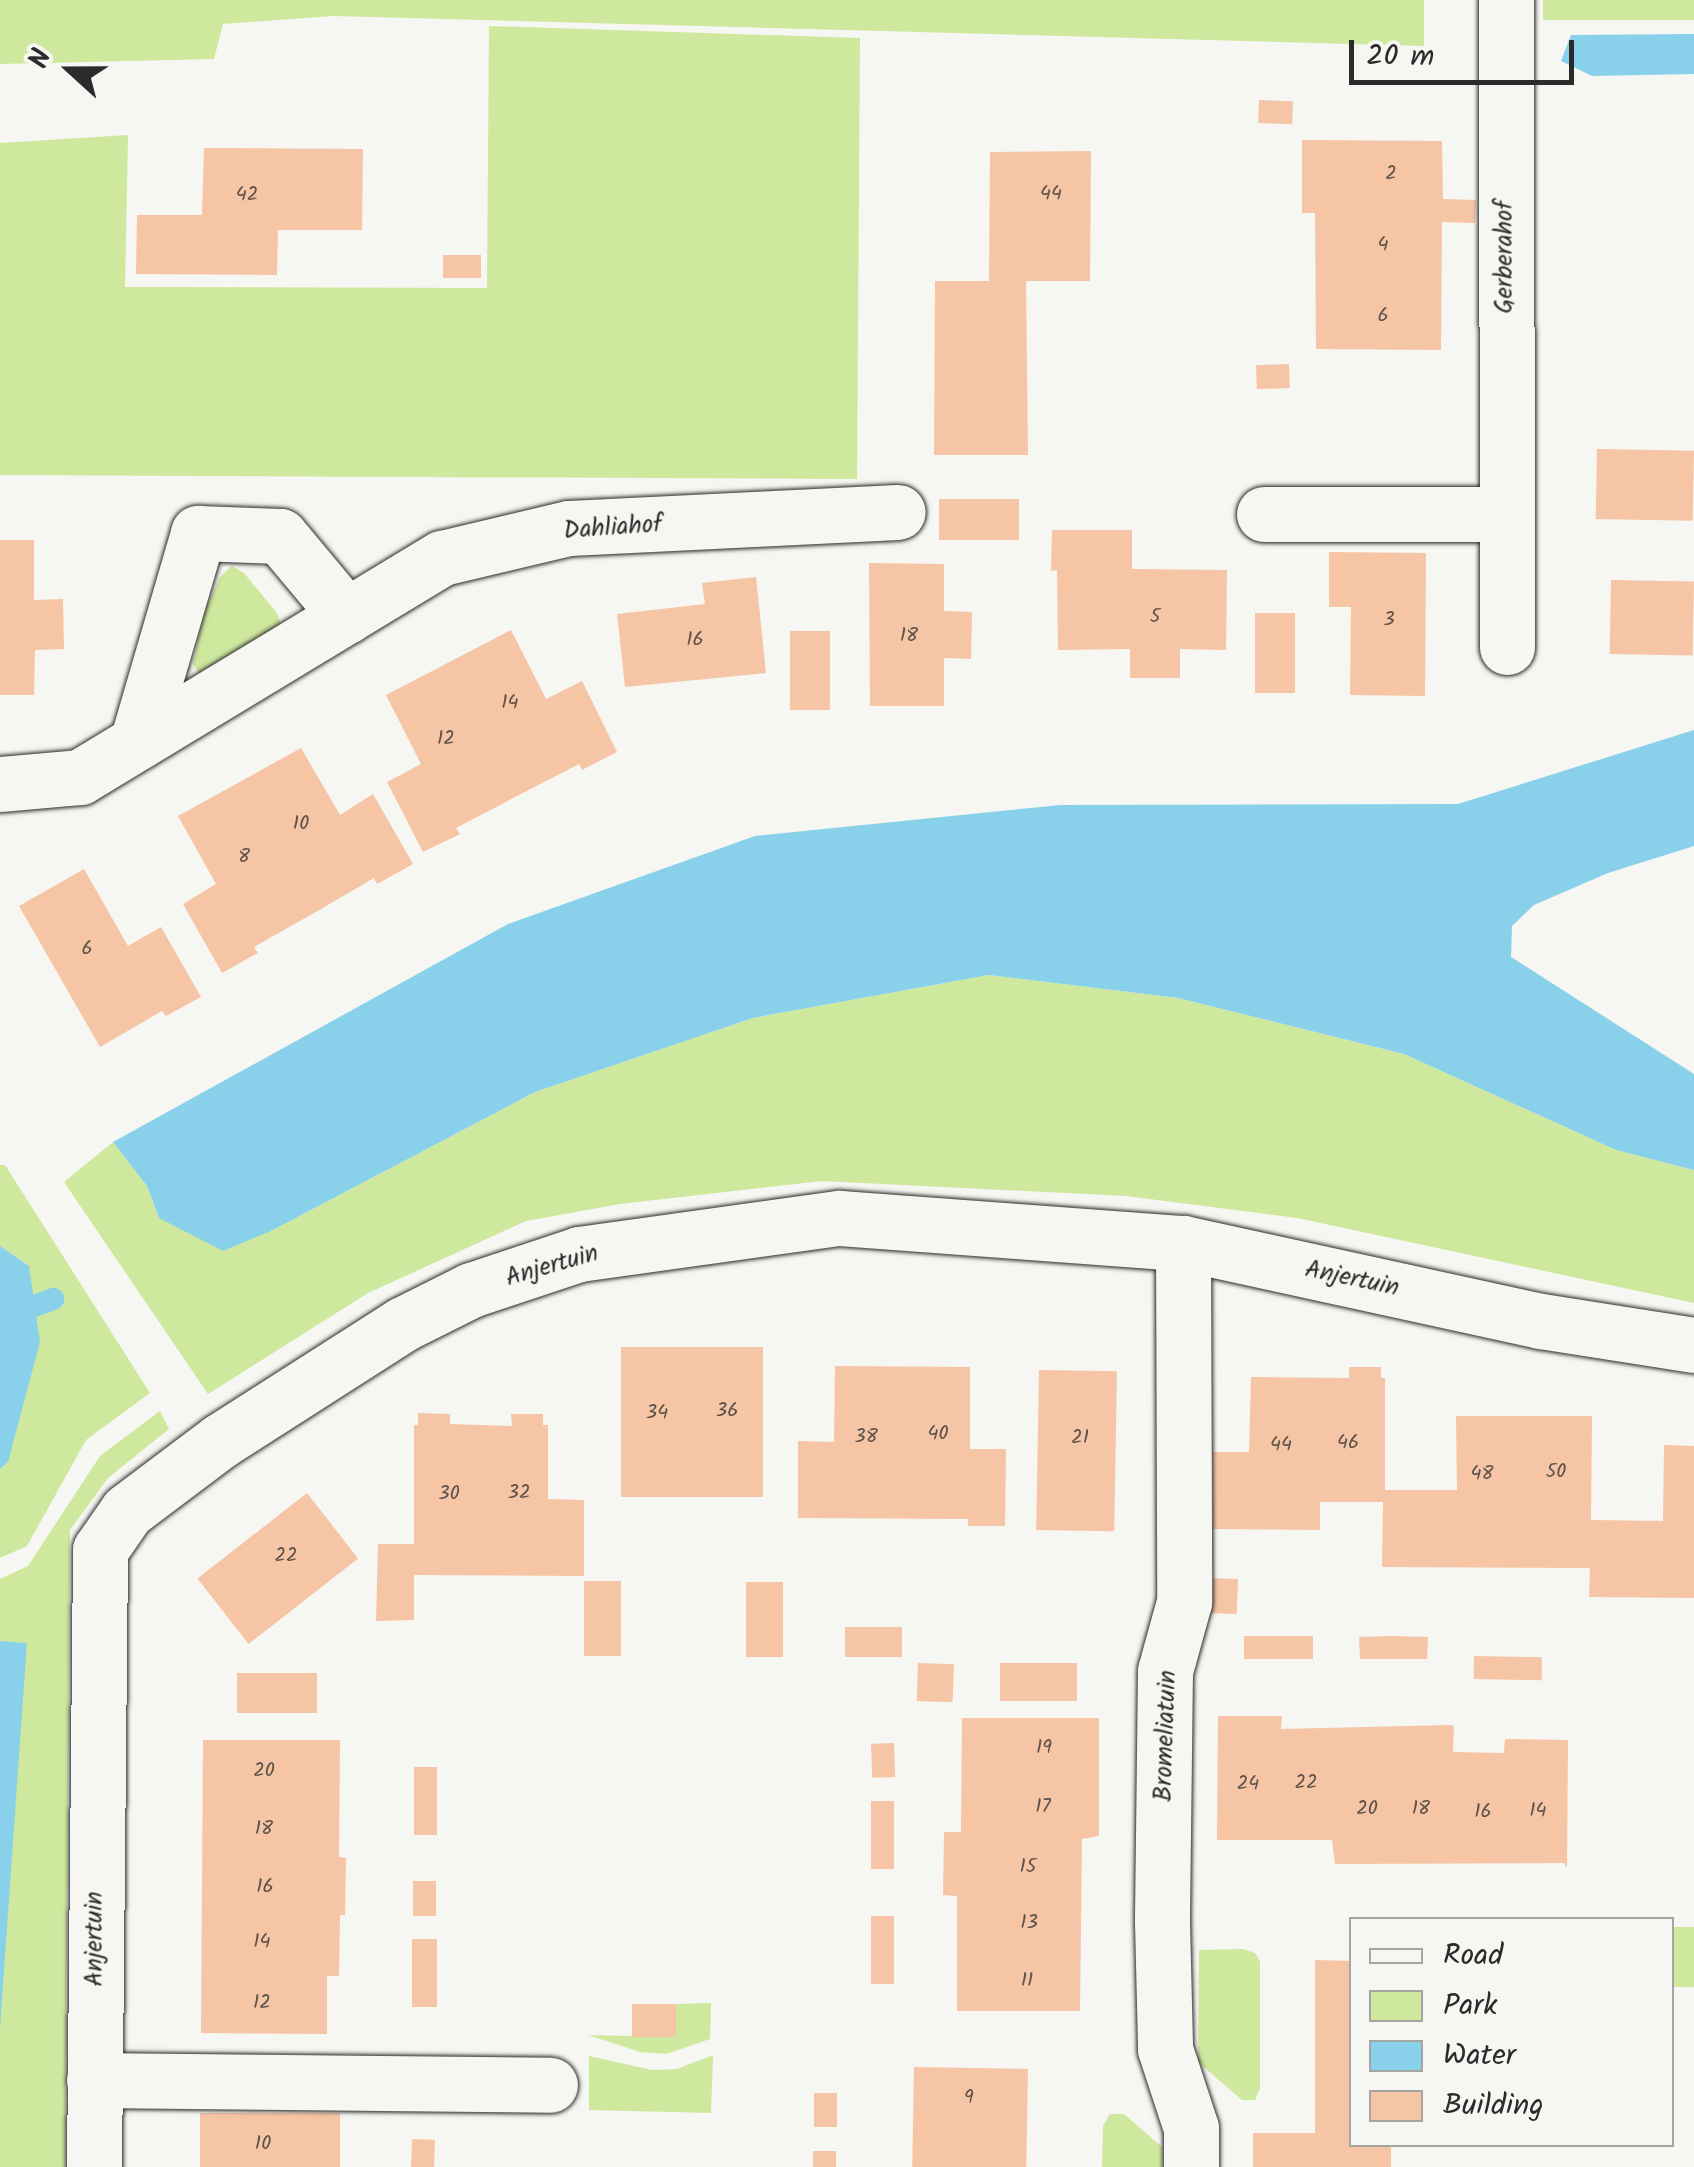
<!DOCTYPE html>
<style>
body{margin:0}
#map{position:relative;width:1694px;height:2167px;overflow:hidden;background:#f6f6f2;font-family:Kalam,sans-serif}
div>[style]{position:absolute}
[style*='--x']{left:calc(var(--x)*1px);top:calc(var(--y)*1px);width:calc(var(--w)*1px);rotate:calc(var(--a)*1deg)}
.green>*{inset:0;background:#cee89e;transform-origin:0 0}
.water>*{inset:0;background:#89d1ea;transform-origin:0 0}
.stream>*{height:22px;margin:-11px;padding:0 11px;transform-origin:11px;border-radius:11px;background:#89d1ea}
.building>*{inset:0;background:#f6c5a6;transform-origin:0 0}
.roads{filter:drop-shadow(0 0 2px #2b2b2b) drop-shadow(0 0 2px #2b2b2b)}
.minor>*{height:55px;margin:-27.5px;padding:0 27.5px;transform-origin:27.5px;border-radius:27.5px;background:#f6f6f2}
span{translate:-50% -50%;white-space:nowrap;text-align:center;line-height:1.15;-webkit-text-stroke:8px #f6f6f2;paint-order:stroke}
.number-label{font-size:20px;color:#5e524a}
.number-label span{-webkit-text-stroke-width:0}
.street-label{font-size:25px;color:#2b2b2b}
.legend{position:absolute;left:1349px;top:1917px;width:325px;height:230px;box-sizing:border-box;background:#f6f6f2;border:2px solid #a5a5a2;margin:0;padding:12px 18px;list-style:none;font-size:30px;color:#2b2b2b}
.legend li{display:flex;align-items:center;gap:20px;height:50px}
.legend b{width:50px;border:2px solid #a5a5a2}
.north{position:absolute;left:20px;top:20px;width:100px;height:100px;-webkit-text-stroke:8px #f6f6f2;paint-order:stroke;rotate:291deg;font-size:28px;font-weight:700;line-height:40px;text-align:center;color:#2b2b2b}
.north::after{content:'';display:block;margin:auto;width:35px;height:45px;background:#2b2b2b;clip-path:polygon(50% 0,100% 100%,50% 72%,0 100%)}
.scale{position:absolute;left:1349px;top:40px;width:225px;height:45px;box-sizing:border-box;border:5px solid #2b2b2b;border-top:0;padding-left:12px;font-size:30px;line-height:35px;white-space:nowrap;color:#2b2b2b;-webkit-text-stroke:8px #f6f6f2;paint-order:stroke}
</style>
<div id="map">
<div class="green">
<div style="clip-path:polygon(0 0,1424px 0,1424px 46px,333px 16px,223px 24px,214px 59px,0 64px)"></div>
<div style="left:1543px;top:0;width:151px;height:20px"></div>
<div style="clip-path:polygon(489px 26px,860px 38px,857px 479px,0 475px,0 143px,128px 135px,125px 287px,487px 288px)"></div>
<div style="clip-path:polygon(232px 566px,244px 573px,277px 613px,281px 624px,199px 673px,193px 664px,203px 615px,220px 577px)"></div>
<div style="clip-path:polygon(989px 975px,1178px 998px,1404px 1054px,1616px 1150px,1694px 1170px,1694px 1303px,1297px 1218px,1126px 1196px,822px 1181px,620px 1204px,526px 1221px,368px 1293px,208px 1394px,64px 1182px,113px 1142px,147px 1186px,159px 1218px,271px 1231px,535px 1092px,753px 1018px)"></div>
<div style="clip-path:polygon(0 1165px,5px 1165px,150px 1393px,86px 1440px,27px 1546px,0 1558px,0 1469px,8px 1462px,29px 1266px,0 1246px)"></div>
<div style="clip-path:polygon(160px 1411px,169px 1429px,108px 1478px,70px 1530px,65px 2167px,0 2167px,0 1579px,28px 1566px,100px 1456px)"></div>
<div style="left:1672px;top:1927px;width:22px;height:60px"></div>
<div style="clip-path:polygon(1243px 1949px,1255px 1953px,1260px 1961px,1260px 2088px,1255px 2100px,1242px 2100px,1198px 2062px,1199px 1950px)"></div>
<div style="clip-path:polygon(711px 2003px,710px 2039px,666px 2054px,640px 2052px,588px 2035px,676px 2037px,676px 2004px)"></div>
<div style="clip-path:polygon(713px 2055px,711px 2113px,589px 2110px,589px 2056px,652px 2070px,677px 2069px)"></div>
<div style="clip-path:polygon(1110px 2114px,1124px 2114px,1162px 2147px,1162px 2167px,1102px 2167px,1103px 2126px)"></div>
</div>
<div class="water">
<div style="clip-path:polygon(1694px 34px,1694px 74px,1592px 76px,1561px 61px,1571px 35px)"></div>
<div style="clip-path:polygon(1694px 730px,1694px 846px,1608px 873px,1534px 905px,1512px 926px,1511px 957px,1694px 1074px,1694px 1170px,1616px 1150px,1404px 1054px,1178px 998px,989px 975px,753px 1018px,535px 1092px,271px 1231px,223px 1251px,159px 1218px,147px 1186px,113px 1142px,508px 924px,755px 836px,1060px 805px,1458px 804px)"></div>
<div style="clip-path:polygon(0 1246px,29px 1266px,40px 1342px,8px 1462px,0 1469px)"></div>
<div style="left:0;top:1641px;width:27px;height:526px;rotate:4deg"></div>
</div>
<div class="stream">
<div style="--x:0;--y:1319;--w:57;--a:-20.7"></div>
</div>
<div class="building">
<div style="left:1259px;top:100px;width:34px;height:23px;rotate:2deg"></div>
<div style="clip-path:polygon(1302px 140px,1442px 141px,1443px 199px,1476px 200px,1475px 223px,1442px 222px,1441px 350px,1316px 349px,1315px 213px,1302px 213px)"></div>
<div style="clip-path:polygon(204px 148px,363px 149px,362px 230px,278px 230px,277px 275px,136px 274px,137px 215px,202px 215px)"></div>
<div style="clip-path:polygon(1091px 151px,1090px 281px,1026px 281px,1028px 455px,934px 455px,935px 281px,989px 281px,990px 152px)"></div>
<div style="left:443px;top:255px;width:38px;height:23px"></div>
<div style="left:1289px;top:364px;width:24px;height:33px;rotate:88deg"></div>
<div style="left:1597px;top:449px;width:97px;height:70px;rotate:1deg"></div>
<div style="left:939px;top:499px;width:80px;height:41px"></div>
<div style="clip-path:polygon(1052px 530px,1132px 530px,1132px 569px,1227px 570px,1226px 650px,1180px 649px,1180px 678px,1130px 678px,1130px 649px,1058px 650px,1057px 570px,1051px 571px)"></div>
<div style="clip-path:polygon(0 540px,34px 540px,34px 600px,63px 599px,64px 649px,35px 650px,34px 695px,0 695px)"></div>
<div style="clip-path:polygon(1329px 552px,1426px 553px,1425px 696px,1350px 695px,1351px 607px,1329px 607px)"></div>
<div style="clip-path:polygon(869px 563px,944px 564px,944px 611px,972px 612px,971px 659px,944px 658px,944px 706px,870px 706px)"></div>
<div style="clip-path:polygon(756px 577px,766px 673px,625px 687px,617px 614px,705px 604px,702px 583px)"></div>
<div style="left:1611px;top:580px;width:83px;height:74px;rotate:1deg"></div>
<div style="left:1255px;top:613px;width:40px;height:80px"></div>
<div style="clip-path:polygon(511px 630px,546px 699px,582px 681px,617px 752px,582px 770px,579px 764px,517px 796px,456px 828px,460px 834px,423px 852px,387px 782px,421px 764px,386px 695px)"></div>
<div style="left:790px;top:631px;width:40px;height:79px"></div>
<div style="clip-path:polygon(301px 748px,340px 815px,373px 794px,413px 864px,377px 884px,374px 878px,314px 913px,254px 947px,258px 953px,222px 973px,183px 904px,216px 884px,178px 816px)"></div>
<div style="clip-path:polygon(84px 869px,128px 946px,161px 927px,201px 997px,166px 1016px,162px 1011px,100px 1047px,19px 906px)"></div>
<div style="left:621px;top:1347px;width:142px;height:150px"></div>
<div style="clip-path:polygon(835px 1366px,970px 1367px,970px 1449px,1006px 1449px,1005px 1526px,968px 1526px,968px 1519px,798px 1518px,798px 1441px,834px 1442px)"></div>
<div style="clip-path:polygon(1349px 1367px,1381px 1367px,1381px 1378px,1385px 1378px,1385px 1490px,1457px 1490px,1456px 1416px,1592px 1416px,1591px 1520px,1663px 1521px,1664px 1445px,1694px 1446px,1694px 1598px,1589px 1597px,1590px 1568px,1382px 1567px,1383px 1502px,1320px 1502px,1320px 1530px,1213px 1529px,1213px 1452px,1249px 1452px,1251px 1377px,1349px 1378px)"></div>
<div style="left:1039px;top:1370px;width:78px;height:160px;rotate:1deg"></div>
<div style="clip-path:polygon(418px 1413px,450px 1414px,450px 1424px,512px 1426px,511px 1414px,543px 1414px,543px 1425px,548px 1425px,548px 1499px,584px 1500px,584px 1576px,414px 1575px,414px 1620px,376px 1621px,378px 1544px,414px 1544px,414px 1425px,418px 1425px)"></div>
<div style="left:307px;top:1493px;width:83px;height:139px;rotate:52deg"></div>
<div style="left:1206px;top:1578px;width:32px;height:35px;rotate:2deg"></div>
<div style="left:584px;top:1581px;width:37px;height:75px"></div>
<div style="left:746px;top:1582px;width:37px;height:75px"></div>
<div style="left:845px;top:1627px;width:57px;height:30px"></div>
<div style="left:1244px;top:1636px;width:69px;height:23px"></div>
<div style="clip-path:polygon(1394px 1636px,1428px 1637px,1427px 1659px,1360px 1659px,1359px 1637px)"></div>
<div style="left:1474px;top:1656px;width:68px;height:23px;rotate:1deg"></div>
<div style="left:918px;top:1663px;width:36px;height:38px;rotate:2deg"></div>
<div style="left:1000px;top:1663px;width:77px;height:38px"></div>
<div style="left:237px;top:1673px;width:80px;height:40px"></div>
<div style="clip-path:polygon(1218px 1716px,1282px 1716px,1281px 1729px,1450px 1725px,1454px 1726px,1453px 1752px,1504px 1753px,1505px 1739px,1568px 1740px,1567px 1868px,1564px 1863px,1335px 1864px,1332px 1840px,1217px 1840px)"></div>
<div style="clip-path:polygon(962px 1718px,1099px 1718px,1099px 1836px,1082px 1839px,1080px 2011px,957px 2011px,957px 1896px,943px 1895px,944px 1832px,961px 1832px)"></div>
<div style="clip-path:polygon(203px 1740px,340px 1740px,339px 1857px,346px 1858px,345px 1915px,340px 1915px,339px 1976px,327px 1976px,327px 2034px,201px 2033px)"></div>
<div style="left:894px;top:1743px;width:34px;height:23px;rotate:88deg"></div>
<div style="left:414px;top:1767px;width:23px;height:68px"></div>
<div style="left:871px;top:1801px;width:23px;height:68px"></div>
<div style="left:413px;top:1881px;width:23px;height:35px"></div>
<div style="left:871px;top:1916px;width:23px;height:68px"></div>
<div style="left:412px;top:1939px;width:25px;height:68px"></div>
<div style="clip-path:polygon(1315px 1960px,1352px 1961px,1352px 2144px,1391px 2144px,1391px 2167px,1253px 2167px,1253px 2133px,1315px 2133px)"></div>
<div style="left:632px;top:2004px;width:44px;height:33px"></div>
<div style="left:914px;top:2067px;width:114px;height:100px;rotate:1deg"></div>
<div style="left:814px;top:2093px;width:23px;height:34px"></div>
<div style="left:200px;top:2113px;width:140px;height:54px"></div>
<div style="left:412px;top:2139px;width:23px;height:28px;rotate:2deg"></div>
<div style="left:813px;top:2151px;width:23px;height:16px"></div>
</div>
<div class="roads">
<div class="minor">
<div style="--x:1506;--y:0;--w:647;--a:89.91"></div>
<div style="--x:1264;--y:514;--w:240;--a:0"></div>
<div style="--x:137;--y:742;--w:218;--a:-73.7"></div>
<div style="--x:198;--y:533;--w:82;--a:2.1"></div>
<div style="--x:280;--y:536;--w:104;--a:50.1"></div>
<div style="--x:0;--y:784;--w:80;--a:-5"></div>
<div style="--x:80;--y:777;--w:423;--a:-31.2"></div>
<div style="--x:442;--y:558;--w:130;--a:-13.3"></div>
<div style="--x:569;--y:528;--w:329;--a:-2.8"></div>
<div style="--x:1183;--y:1243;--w:359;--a:89.8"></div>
<div style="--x:1184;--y:1602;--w:72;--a:105.4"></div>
<div style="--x:1165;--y:1671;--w:251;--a:90.7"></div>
<div style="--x:1162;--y:1922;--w:127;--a:88.6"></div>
<div style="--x:1165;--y:2049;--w:83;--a:71.8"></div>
<div style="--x:1191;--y:2128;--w:39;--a:90"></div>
<div style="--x:94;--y:2080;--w:456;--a:0.6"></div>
<div style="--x:94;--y:2167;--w:617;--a:-89.44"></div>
<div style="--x:100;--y:1550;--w:47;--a:-55.3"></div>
<div style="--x:127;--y:1511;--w:116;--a:-37"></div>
<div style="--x:220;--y:1441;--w:217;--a:-32.6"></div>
<div style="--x:403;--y:1324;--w:76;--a:-26.6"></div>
<div style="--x:471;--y:1290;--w:114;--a:-18.4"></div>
<div style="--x:579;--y:1254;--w:263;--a:-7.9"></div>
<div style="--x:840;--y:1218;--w:344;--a:4.2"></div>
<div style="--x:1183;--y:1243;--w:366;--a:12.3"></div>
<div style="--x:1541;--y:1321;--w:155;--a:8.9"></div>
</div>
</div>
<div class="number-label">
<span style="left:1391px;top:174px">2</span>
<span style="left:1051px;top:194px">44</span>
<span style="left:247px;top:195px">42</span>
<span style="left:1383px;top:245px">4</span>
<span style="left:1383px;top:316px">6</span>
<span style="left:1155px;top:617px">5</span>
<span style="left:1389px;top:620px">3</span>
<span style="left:909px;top:636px">18</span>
<span style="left:695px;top:640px">16</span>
<span style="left:510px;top:703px">14</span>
<span style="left:446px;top:739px">12</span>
<span style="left:301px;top:824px">10</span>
<span style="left:244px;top:857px">8</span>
<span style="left:87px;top:949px">6</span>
<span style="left:727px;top:1411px">36</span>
<span style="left:657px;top:1413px">34</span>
<span style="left:938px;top:1434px">40</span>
<span style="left:866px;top:1437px">38</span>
<span style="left:1080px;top:1438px">21</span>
<span style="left:1348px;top:1443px">46</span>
<span style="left:1281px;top:1445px">44</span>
<span style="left:1556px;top:1472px">50</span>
<span style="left:1482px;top:1474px">48</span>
<span style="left:519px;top:1493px">32</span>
<span style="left:449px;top:1494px">30</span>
<span style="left:286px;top:1556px">22</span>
<span style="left:1044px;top:1748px">19</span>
<span style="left:264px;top:1771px">20</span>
<span style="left:1306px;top:1783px">22</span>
<span style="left:1248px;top:1784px">24</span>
<span style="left:1043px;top:1807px">17</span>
<span style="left:1367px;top:1809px">20</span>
<span style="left:1421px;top:1809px">18</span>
<span style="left:1538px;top:1811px">14</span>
<span style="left:1483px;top:1812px">16</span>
<span style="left:264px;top:1829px">18</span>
<span style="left:1028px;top:1867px">15</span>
<span style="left:265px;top:1887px">16</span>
<span style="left:1029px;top:1923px">13</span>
<span style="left:262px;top:1942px">14</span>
<span style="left:1027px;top:1981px">11</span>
<span style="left:262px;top:2003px">12</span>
<span style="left:969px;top:2098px">9</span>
<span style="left:263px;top:2144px">10</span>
</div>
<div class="street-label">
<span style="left:1505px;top:257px;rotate:-90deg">Gerberahof</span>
<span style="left:613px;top:528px;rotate:-4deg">Dahliahof</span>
<span style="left:552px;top:1266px;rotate:-16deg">Anjertuin</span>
<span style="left:1352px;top:1279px;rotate:12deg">Anjertuin</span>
<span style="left:1166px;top:1736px;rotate:-88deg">Bromeliatuin</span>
<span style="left:95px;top:1939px;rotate:-90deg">Anjertuin</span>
</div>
<ul class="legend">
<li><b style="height:12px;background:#f6f6f2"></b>Road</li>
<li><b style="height:28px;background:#cee89e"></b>Park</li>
<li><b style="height:28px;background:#89d1ea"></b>Water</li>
<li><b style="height:28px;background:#f6c5a6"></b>Building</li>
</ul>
<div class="north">N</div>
<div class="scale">20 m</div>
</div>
